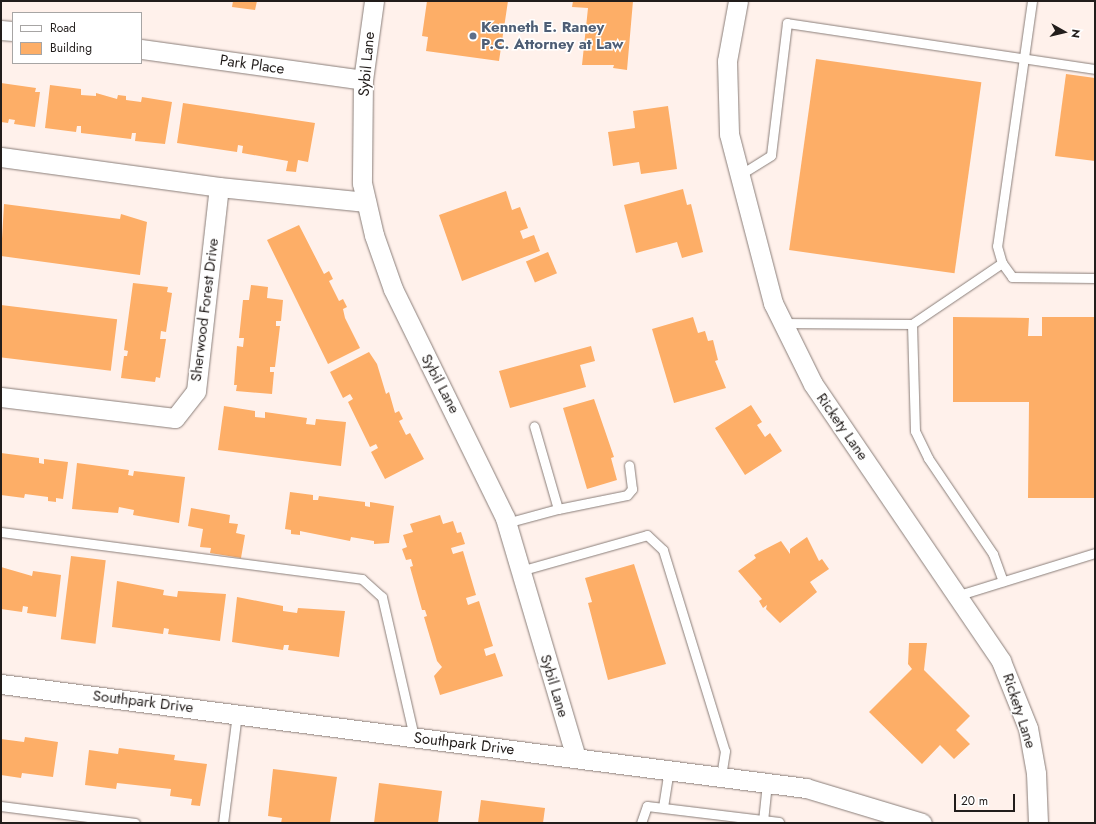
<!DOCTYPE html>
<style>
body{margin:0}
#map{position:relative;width:1096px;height:824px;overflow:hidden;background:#fff1eb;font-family:Jost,sans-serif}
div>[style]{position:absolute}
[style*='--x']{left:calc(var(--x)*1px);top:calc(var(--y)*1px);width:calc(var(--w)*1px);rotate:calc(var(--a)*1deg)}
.building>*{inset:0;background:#fdae67;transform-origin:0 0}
.roads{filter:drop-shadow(0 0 1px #8a7e79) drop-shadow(0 0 1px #8a7e79)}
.service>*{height:9px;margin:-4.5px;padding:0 4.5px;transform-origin:4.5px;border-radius:4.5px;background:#fff}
.minor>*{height:19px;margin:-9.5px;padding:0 9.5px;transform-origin:9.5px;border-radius:9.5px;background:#fff}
.dots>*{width:11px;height:11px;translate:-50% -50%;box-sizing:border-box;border:2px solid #fff;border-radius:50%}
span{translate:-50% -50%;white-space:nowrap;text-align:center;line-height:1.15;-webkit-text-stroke:3px #fff;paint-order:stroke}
.service-label{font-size:15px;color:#4e5e75;font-weight:700}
.left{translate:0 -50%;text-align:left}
.street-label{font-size:15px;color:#221d1b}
.frame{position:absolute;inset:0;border:2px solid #221d1b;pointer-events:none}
.legend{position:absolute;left:12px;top:12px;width:130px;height:52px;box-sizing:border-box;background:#fff;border:1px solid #a7a5a4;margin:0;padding:5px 7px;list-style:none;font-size:12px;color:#221d1b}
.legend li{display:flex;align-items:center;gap:8px;height:20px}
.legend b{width:20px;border:1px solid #a7a5a4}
.north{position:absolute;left:1044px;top:12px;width:40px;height:40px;-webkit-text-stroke:3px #fff;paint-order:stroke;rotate:98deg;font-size:11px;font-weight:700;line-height:16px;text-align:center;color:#221d1b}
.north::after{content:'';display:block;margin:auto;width:14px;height:18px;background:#221d1b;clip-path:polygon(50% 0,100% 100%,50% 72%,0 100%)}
.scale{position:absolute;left:954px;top:794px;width:61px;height:18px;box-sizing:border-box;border:2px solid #221d1b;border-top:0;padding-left:5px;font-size:12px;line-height:14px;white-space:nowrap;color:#221d1b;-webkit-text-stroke:3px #fff;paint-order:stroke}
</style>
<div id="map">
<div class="building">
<div style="clip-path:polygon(233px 1px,257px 1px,255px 10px,232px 7px)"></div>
<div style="clip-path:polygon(427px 1px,508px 1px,499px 61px,426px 51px,428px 37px,422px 36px)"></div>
<div style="clip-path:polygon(573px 1px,633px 1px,627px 70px,613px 68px,614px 65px,582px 65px,588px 8px,572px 7px)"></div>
<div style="left:816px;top:59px;width:167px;height:193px;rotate:8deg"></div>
<div style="clip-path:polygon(1066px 74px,1095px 78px,1095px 161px,1055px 156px)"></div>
<div style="clip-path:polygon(1px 83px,36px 88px,35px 92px,40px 92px,35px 127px,14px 124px,15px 120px,9px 119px,8px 123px,1px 122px)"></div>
<div style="clip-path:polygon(50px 85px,81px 89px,81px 95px,96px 96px,96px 93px,117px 99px,118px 95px,126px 96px,126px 100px,141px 102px,142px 97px,172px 102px,165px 144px,135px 141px,136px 133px,132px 133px,131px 139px,81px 133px,81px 126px,77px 126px,76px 132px,45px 128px)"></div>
<div style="clip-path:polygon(183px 103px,315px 123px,308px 162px,298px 160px,296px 172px,286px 171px,288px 161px,242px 153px,243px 146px,238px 145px,237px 152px,177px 143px)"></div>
<div style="clip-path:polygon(668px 106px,677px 169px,641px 174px,639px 162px,613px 166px,608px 132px,635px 128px,633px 111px)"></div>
<div style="clip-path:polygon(683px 189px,687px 205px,691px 204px,703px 252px,682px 258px,677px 242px,636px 253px,624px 205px)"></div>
<div style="clip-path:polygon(506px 191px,512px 210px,520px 207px,528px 228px,520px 231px,523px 239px,534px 235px,540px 251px,462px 281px,439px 215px)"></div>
<div style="clip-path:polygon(4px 204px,120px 219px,121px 214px,147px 222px,140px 275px,1px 256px)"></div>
<div style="clip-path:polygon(299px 225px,324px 274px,329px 271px,333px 279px,329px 281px,339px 301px,343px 299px,347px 307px,343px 309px,345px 318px,360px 348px,328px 364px,267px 240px)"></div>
<div style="left:548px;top:252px;width:23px;height:24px;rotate:67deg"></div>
<div style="clip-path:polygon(133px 283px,168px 287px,167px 292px,172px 293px,166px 332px,161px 331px,160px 339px,166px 339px,160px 378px,156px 377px,155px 382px,121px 378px,124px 356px,127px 356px,128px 351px,124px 350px)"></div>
<div style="clip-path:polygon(251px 285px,268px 287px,267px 298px,283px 300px,281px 321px,276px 321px,276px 326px,280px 326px,275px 367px,270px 367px,270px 372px,274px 372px,272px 394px,236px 391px,237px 385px,234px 385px,237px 346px,243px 347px,244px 338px,239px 338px,243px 300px,249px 300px)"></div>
<div style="left:1px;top:305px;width:117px;height:52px;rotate:7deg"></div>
<div style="clip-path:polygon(693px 317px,698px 333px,705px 331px,708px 341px,713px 340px,718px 360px,715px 361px,726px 388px,674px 403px,652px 329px)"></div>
<div style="clip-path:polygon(953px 317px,1029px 318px,1028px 336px,1042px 336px,1042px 317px,1095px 317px,1095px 498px,1028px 498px,1029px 402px,953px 402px)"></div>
<div style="clip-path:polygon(591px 346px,595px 361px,580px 365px,586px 387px,510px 408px,499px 371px)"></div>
<div style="clip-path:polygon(369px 352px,377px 364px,386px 394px,389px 392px,395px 413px,399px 411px,403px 419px,399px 421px,406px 435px,410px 433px,424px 459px,385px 479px,371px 452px,378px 448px,376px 444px,370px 447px,348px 402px,353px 399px,350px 394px,343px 398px,330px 372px)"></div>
<div style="clip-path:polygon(594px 399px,614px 457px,611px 458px,617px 480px,587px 489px,563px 408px)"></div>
<div style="clip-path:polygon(751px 405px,762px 422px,757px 425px,765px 437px,770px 433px,782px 451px,745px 475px,715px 428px)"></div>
<div style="clip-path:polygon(224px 406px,255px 411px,255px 417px,265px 418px,265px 412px,307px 418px,306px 424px,315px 425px,316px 419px,346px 422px,341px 466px,218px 450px)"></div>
<div style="clip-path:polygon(1px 453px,39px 458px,39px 463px,44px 464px,44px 459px,68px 462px,63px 499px,56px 498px,56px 502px,48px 501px,48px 497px,25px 494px,24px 498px,1px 495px)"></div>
<div style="clip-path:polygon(77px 463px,129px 470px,128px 475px,133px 476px,134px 471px,185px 477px,179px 523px,133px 515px,134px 510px,119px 507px,118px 513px,72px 509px)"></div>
<div style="clip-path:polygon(290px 492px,313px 495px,313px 500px,318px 500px,319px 496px,365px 502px,365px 506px,370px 507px,370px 502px,394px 506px,389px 543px,374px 544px,374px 541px,351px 537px,350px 541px,300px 531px,300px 535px,291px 534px,291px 530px,285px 529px)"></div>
<div style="clip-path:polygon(191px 508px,230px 515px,229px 523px,238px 524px,236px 533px,245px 535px,241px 558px,210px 553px,211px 548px,200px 547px,203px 529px,188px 526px)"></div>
<div style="clip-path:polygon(440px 515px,443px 524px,453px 521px,457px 533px,461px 532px,465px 544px,451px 548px,453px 554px,463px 551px,476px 595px,466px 598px,468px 605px,479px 601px,493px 646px,484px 649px,486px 656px,495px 653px,503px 676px,440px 695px,434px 676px,442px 667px,437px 661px,424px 617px,427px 616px,425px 610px,422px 610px,410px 567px,413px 566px,411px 559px,406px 560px,402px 549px,407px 547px,403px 535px,413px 532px,410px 524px)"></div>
<div style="clip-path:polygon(807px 537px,819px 561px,822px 559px,829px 569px,810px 582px,817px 592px,780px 623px,766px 609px,767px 605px,763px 608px,759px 601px,762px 599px,738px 571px,756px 558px,754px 555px,781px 541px,790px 554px,790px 549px)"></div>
<div style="left:71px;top:556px;width:35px;height:84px;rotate:7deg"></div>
<div style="clip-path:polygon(634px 564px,666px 664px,608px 680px,588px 603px,592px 602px,585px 578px)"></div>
<div style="clip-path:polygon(1px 567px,32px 576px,33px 571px,61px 575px,56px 617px,27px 613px,28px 607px,23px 606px,22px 612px,1px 609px)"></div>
<div style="clip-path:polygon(117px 581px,164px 590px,163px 595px,177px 597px,178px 591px,226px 594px,220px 641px,168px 634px,169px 629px,164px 628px,163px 634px,112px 627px)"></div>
<div style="clip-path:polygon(237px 597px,283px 606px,283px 611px,297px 613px,298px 608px,345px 611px,339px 657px,288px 650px,289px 645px,284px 645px,283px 650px,232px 642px)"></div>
<div style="clip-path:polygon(909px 643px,927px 643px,924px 670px,970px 716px,956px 730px,970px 744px,954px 759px,940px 745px,922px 764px,869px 712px,912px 669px,908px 664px)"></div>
<div style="clip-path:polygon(25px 737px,58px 742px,53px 777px,22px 773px,21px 778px,1px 775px,1px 739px,24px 742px)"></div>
<div style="clip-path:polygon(119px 748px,175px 755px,174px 760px,207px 764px,200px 806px,191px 805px,192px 799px,170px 796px,171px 789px,117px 783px,116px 789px,85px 785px,89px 750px,118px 754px)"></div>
<div style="clip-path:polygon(273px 769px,337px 777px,330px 823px,281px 823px,282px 818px,268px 816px)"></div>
<div style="clip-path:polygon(379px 783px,442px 791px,438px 823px,374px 823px)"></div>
<div style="clip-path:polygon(481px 800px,545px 808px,543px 823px,478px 823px)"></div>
</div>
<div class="roads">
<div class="service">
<div style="--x:1032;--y:1;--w:247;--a:98.1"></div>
<div style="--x:997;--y:246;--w:18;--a:74"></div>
<div style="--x:1002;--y:263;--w:17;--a:54"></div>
<div style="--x:1012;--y:277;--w:83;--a:0.7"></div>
<div style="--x:738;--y:176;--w:39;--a:-32"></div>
<div style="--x:771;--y:155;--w:133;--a:-83.1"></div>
<div style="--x:787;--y:23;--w:311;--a:8.5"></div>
<div style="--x:1002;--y:263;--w:109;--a:145.9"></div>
<div style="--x:912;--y:324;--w:107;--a:88.4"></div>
<div style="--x:915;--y:431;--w:30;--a:64"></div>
<div style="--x:928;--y:458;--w:116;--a:55.9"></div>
<div style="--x:993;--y:554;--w:29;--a:70"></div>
<div style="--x:781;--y:323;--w:131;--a:0.4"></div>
<div style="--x:558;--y:509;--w:70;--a:-11.5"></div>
<div style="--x:627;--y:495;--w:8;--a:-50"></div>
<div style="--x:632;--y:489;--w:24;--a:-97"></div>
<div style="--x:506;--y:523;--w:54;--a:-15.1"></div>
<div style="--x:558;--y:509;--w:86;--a:-106.1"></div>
<div style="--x:1;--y:532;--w:364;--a:7.4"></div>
<div style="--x:362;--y:579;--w:27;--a:42"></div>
<div style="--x:382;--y:597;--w:144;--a:77.1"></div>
<div style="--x:520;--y:571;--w:132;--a:-15.8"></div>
<div style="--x:647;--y:535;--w:22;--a:43"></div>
<div style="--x:663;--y:550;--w:210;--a:72.9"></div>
<div style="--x:725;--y:751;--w:26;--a:99"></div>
<div style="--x:959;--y:595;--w:142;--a:-17.2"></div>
<div style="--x:1;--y:806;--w:135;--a:7.2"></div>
<div style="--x:663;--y:807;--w:37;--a:-81"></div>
<div style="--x:763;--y:821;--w:38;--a:-84"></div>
<div style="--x:223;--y:823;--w:110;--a:-82.7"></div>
<div style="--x:641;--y:823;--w:18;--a:-71"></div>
<div style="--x:647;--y:806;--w:133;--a:6.9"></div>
</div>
<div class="minor">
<div style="--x:374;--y:1;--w:80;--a:97.9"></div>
<div style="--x:363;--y:80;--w:103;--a:90.6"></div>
<div style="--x:362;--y:183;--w:53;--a:77"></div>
<div style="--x:374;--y:235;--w:57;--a:70.6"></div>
<div style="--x:393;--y:289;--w:255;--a:63.9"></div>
<div style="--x:505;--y:518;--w:250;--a:73.5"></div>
<div style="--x:738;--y:1;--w:61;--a:100.4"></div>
<div style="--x:727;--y:61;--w:73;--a:88.4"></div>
<div style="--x:729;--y:134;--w:175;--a:75.4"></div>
<div style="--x:773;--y:303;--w:90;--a:63.7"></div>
<div style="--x:813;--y:384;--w:335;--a:55.8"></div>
<div style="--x:1001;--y:661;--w:72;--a:68.1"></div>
<div style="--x:1028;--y:728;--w:46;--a:79.9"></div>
<div style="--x:1036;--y:773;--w:50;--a:87.7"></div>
<div style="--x:1;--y:30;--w:12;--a:5"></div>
<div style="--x:141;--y:49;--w:224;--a:7.9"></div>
<div style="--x:1;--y:157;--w:220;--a:7.8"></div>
<div style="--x:219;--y:187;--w:148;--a:5.8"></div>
<div style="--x:1;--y:397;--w:175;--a:6.9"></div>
<div style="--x:175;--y:418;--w:34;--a:-52"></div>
<div style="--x:196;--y:391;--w:205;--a:-83.6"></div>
<div style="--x:1;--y:684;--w:812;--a:7.36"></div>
<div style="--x:806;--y:788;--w:121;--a:16.8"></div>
</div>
</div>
<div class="dots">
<div style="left:473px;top:36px;background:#5c6f8a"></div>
</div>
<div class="service-label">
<span class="left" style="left:481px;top:36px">Kenneth E. Raney<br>P.C. Attorney at Law</span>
</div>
<div class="street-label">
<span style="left:367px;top:64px;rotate:-85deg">Sybil Lane</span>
<span style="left:252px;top:65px;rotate:8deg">Park Place</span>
<span style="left:205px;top:310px;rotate:-83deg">Sherwood Forest Drive</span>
<span style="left:440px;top:384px;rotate:62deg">Sybil Lane</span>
<span style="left:842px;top:427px;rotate:55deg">Rickety Lane</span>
<span style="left:554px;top:686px;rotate:73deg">Sybil Lane</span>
<span style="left:143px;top:702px;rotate:7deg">Southpark Drive</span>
<span style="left:1019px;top:711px;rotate:72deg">Rickety Lane</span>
<span style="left:464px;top:744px;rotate:7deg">Southpark Drive</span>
</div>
<div class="frame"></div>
<ul class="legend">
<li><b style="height:5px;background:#fff"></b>Road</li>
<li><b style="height:11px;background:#fdae67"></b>Building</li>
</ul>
<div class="north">N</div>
<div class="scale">20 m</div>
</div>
